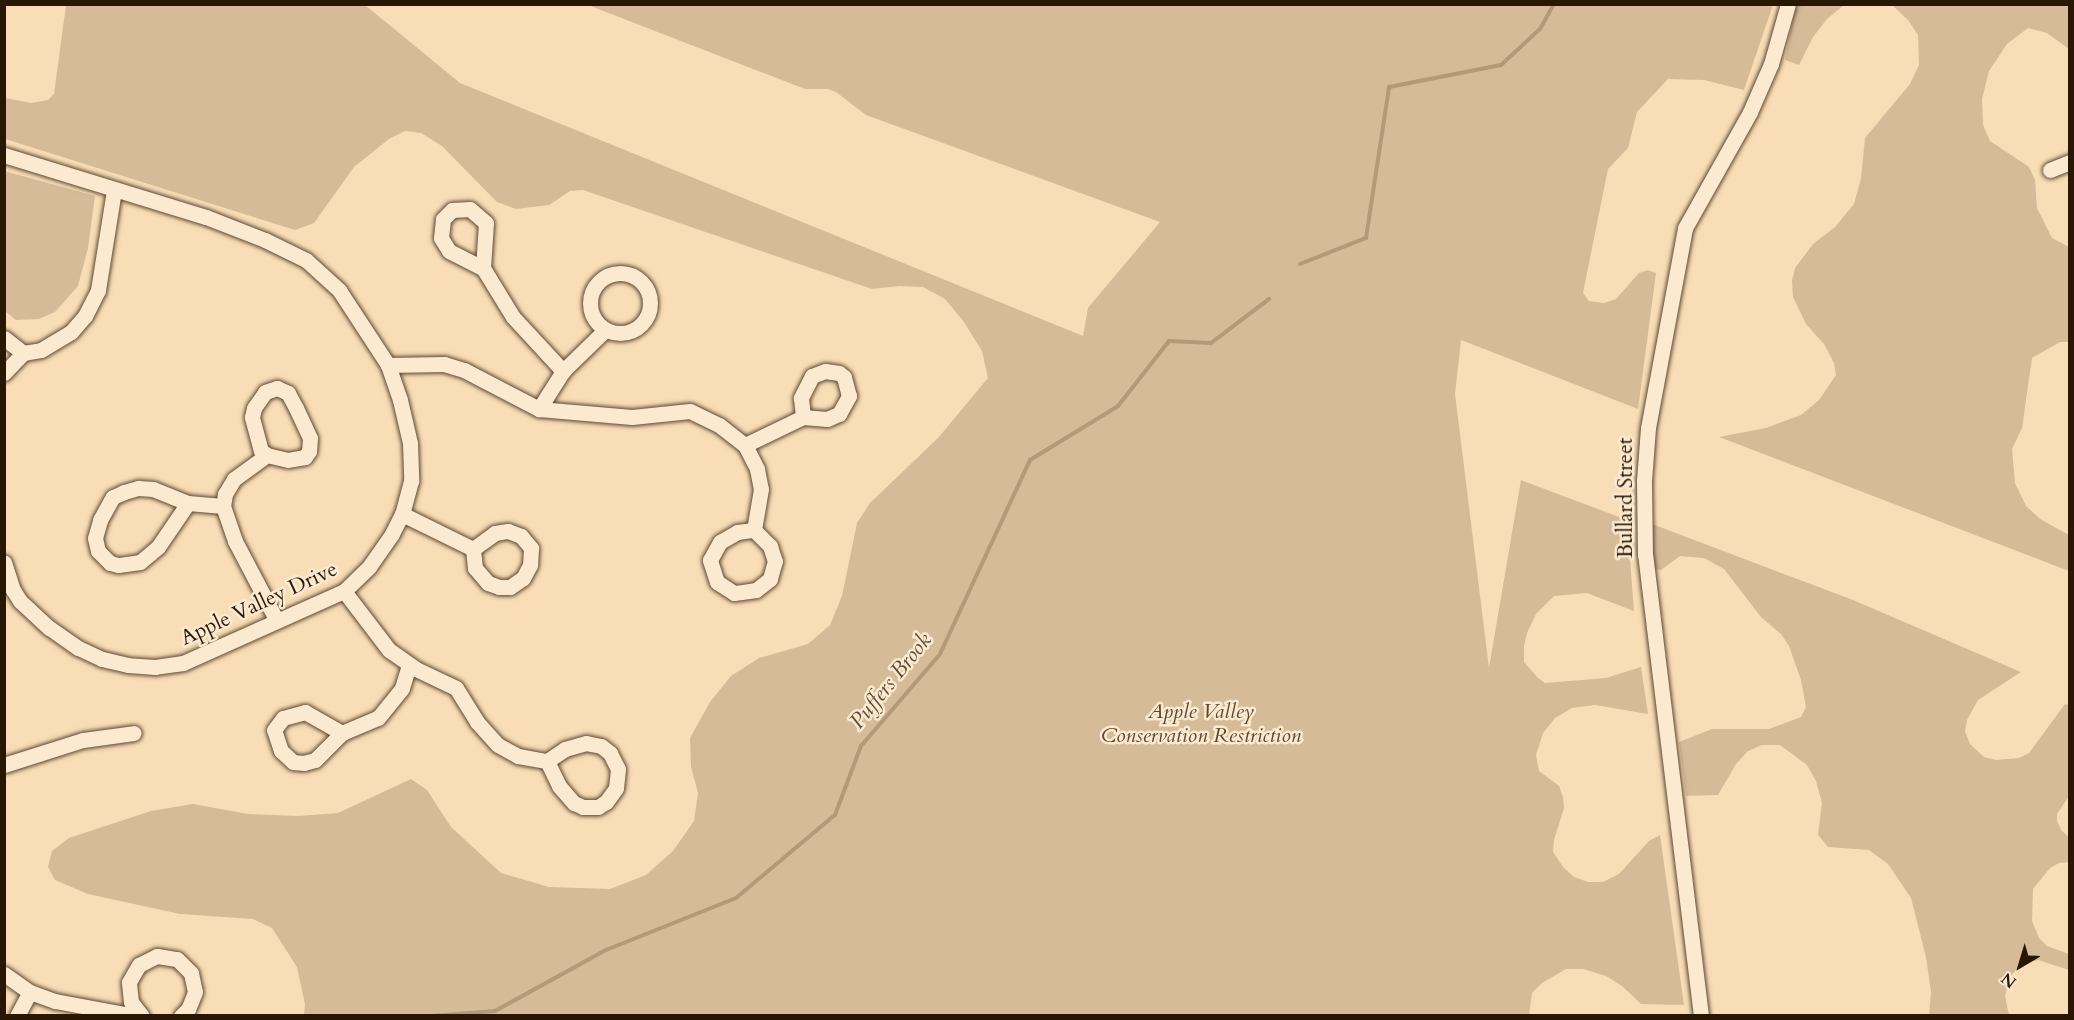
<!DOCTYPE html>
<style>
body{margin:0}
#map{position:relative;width:2074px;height:1020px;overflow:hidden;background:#f9ddb6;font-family:Cardo,serif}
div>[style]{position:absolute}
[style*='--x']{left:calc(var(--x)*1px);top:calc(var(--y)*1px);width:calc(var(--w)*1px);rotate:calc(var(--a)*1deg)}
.green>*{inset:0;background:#d6bb98}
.stream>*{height:4px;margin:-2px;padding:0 2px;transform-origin:2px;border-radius:2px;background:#b29a7a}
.roads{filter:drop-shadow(0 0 2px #5d4832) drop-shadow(0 0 2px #5d4832)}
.minor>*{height:15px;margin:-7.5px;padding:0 7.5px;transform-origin:7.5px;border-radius:7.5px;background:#fbe9d0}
.minor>.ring{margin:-7.5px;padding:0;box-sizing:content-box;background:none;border:15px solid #fbe9d0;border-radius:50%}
span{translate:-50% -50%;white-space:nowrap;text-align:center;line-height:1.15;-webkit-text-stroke:5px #fbe9d0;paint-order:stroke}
.street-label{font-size:21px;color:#291706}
.park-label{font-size:21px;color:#5d4832;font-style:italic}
.water-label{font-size:22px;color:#604b34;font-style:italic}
.frame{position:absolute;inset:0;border:6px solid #291706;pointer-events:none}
.north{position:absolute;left:1990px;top:936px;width:60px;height:60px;-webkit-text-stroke:4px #fbe9d0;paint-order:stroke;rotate:218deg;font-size:16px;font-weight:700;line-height:24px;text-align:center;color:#291706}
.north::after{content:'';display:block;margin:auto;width:21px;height:27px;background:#291706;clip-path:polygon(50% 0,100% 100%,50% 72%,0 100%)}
</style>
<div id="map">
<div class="green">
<div style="clip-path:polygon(66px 5px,365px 5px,460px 83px,1083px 336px,1088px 308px,1160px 222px,866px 115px,836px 92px,828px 89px,805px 89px,588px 5px,1773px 5px,1744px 90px,1704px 80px,1668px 79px,1637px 112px,1628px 148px,1608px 169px,1583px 293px,1589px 301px,1604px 303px,1616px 299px,1639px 273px,1648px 270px,1656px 273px,1638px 409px,1461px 340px,1455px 394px,1489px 668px,1521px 480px,1627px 520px,1634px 611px,1587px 593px,1554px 596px,1536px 614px,1527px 633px,1524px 646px,1524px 662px,1538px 678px,1545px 683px,1606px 678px,1641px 667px,1648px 714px,1595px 705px,1572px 708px,1555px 718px,1543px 733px,1536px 755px,1539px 771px,1559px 786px,1563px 797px,1564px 808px,1554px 840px,1553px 852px,1563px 867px,1574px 877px,1588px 882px,1603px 882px,1619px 874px,1649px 841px,1660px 835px,1684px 1005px,1641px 1004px,1622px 986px,1606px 976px,1583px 969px,1566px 969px,1542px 983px,1532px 993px,1529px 1016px,304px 1015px,305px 1004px,297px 967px,272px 928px,253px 919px,180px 914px,88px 894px,55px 880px,48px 867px,52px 851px,69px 838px,151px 811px,193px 804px,248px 814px,298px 816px,338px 813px,411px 779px,427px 790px,451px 827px,501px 873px,549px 887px,610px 889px,646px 875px,673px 851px,694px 821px,698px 793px,691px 767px,690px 738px,710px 702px,731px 676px,759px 658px,808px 644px,830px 625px,842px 596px,857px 523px,870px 503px,939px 437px,988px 378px,982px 351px,964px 322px,945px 299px,923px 287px,899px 286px,872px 289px,583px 190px,570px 191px,549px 205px,516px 209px,497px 202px,442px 146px,421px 133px,405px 131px,389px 139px,354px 167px,314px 223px,295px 230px,5px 139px,5px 98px,31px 103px,48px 100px,54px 94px)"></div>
<div style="clip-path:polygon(1796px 5px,1844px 5px,1827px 19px,1813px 37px,1799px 65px,1785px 60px)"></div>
<div style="clip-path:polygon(1892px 5px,2069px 5px,2069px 49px,2047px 33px,2028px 28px,2007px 44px,1989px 71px,1982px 99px,1983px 125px,1990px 141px,2029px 167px,2035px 180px,2037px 208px,2052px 238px,2069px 247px,2069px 342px,2060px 342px,2032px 358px,2022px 428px,2012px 449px,2015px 483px,2026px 506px,2040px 519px,2069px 535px,2069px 571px,1719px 437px,1766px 428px,1801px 415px,1819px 400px,1836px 375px,1834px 363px,1824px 344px,1806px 324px,1793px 297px,1792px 281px,1795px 268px,1813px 244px,1835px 227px,1854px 204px,1861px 178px,1865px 138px,1910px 84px,1919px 65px,1918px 35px,1908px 20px)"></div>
<div style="clip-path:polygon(4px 171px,95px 196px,88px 248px,78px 286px,55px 312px,39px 319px,16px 320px,5px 311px)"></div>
<div style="clip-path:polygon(1652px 524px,1853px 600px,2021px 672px,1978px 700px,1967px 720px,1965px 731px,1970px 744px,1984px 757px,1996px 760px,2019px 758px,2029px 753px,2065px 704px,2069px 705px,2069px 796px,2057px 814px,2057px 821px,2061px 830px,2069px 837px,2069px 862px,2059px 863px,2050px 868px,2033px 889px,2032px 921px,2039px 938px,2047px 946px,2069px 954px,2069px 970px,2038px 960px,2020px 965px,2010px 977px,2005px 996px,2009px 1015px,1929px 1015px,1931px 992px,1926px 957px,1911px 898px,1888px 864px,1869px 850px,1828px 847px,1818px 835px,1822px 803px,1816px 781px,1807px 765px,1780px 745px,1762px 745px,1748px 751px,1736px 764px,1718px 795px,1686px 796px,1679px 742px,1712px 729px,1769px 729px,1801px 717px,1806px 707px,1801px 680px,1789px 646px,1781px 634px,1761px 617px,1724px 569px,1704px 558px,1680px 556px,1661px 570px,1655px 569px,1651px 565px)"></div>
</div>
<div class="stream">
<div style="--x:1300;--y:264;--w:71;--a:-21.5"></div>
<div style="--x:1366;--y:238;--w:153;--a:-81.3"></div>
<div style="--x:1389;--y:87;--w:114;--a:-11.1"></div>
<div style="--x:1501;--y:65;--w:53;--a:-42.7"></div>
<div style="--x:1540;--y:29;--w:29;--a:-61"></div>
<div style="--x:432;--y:1016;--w:63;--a:-4.5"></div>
<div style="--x:495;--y:1011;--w:127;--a:-28.8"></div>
<div style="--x:606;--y:950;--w:140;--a:-21.8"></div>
<div style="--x:736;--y:898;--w:129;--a:-40"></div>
<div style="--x:835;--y:815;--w:74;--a:-69.4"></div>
<div style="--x:861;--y:746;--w:121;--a:-49.3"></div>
<div style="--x:940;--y:654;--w:214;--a:-65.1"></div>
<div style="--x:1030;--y:460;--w:103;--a:-31.5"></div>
<div style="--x:1118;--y:406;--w:83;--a:-51.9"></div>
<div style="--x:1169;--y:341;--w:42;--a:2.7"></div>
<div style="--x:1211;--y:343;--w:73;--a:-37.2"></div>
</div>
<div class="roads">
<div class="minor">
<div style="--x:4;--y:155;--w:211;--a:17.1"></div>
<div style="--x:206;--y:217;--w:63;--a:21.3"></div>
<div style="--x:265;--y:240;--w:46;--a:26"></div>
<div style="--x:306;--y:260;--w:45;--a:42.3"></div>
<div style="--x:339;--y:290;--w:90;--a:56.8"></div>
<div style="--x:388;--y:365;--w:37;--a:71"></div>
<div style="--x:400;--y:400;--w:44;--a:76.9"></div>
<div style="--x:410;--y:443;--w:38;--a:88"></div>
<div style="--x:411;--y:481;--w:34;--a:105"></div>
<div style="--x:402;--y:514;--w:22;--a:117"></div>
<div style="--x:392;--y:534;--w:40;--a:124.9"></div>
<div style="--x:369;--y:567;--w:35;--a:136"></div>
<div style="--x:344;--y:591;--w:176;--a:155.9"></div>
<div style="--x:183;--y:663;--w:28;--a:172"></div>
<div style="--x:155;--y:667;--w:27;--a:-176"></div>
<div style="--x:128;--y:665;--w:27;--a:-167"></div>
<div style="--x:102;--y:659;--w:26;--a:-155"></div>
<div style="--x:78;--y:648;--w:35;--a:-145"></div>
<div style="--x:49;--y:628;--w:40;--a:-137"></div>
<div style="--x:20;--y:601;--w:13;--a:-122"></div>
<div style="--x:13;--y:590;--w:29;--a:-108"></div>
<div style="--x:2050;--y:170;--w:22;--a:-22"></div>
<div style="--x:483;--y:268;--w:45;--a:-86.2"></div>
<div style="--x:486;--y:223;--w:21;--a:-139"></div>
<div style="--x:470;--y:209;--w:18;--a:177"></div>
<div style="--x:452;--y:210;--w:13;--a:135"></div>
<div style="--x:443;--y:219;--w:19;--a:96"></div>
<div style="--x:441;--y:238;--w:15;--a:58"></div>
<div style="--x:449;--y:251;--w:38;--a:27"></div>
<div style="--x:483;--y:268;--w:57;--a:58.5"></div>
<div style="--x:513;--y:317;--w:74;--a:47.2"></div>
<div style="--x:563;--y:371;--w:59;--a:-44.3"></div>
<div class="ring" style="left:590px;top:273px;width:45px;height:45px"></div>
<div style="--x:4;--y:338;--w:24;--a:38"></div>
<div style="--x:23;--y:353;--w:18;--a:-9"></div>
<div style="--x:41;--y:350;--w:35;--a:-31"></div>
<div style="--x:71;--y:332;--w:21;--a:-49"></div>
<div style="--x:85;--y:316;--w:29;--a:-63"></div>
<div style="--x:98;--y:290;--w:101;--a:-80.9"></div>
<div style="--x:388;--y:365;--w:56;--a:-1"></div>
<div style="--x:444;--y:364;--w:21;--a:17"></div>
<div style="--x:464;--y:370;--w:85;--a:27.5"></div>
<div style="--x:563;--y:371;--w:45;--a:122.3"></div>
<div style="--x:539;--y:409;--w:93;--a:4.9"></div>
<div style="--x:632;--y:417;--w:58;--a:-5.9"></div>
<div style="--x:690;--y:411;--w:32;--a:26"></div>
<div style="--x:719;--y:425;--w:33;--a:38"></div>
<div style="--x:745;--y:445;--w:27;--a:63"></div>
<div style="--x:757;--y:469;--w:20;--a:79"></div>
<div style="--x:761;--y:489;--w:42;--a:99.7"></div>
<div style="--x:754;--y:530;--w:23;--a:45"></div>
<div style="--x:770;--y:546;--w:16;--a:72"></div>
<div style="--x:775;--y:561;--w:19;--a:106"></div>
<div style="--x:770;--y:579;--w:18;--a:142"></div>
<div style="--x:756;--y:590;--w:22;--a:172"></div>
<div style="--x:734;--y:593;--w:20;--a:-147"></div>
<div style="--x:717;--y:582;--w:23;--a:-108"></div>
<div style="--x:710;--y:560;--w:21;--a:-61"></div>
<div style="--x:720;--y:542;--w:20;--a:-30"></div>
<div style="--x:737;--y:532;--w:17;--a:-7"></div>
<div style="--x:4;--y:373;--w:28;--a:-46"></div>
<div style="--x:745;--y:445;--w:64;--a:-25.8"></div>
<div style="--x:803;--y:417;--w:24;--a:5"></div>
<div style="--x:827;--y:419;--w:13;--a:-23"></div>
<div style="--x:839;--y:414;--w:21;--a:-61"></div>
<div style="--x:849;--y:396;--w:20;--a:-105"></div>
<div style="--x:844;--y:377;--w:6;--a:-141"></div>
<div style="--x:839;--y:373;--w:14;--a:-172"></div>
<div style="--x:825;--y:371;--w:14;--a:159"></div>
<div style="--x:812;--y:376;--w:25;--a:117"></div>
<div style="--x:801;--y:398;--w:19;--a:84"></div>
<div style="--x:267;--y:455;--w:7;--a:-146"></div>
<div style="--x:261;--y:451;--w:35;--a:-105"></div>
<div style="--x:252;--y:417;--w:9;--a:-77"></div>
<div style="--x:254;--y:408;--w:19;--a:-55"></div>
<div style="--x:265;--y:392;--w:13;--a:-18"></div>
<div style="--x:277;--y:388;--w:12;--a:24"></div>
<div style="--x:288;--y:393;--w:17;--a:62"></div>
<div style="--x:296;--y:408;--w:33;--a:65"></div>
<div style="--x:310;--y:438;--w:13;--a:94"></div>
<div style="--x:309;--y:451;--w:7;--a:124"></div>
<div style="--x:305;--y:457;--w:17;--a:170"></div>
<div style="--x:288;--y:460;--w:22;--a:-167"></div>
<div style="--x:267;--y:455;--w:41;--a:144"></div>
<div style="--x:234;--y:479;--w:17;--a:121"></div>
<div style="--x:225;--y:494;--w:12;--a:99"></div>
<div style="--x:223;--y:506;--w:37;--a:71"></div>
<div style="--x:235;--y:541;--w:90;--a:62.3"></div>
<div style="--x:188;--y:503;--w:53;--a:124.3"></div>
<div style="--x:158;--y:547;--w:23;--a:140"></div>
<div style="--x:140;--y:562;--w:22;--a:172"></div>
<div style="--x:118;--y:565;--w:8;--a:-166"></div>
<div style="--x:110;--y:563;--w:17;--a:-135"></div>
<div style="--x:98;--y:551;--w:13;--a:-103"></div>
<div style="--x:95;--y:538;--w:19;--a:-74"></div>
<div style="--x:100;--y:520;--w:26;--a:-61"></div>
<div style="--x:113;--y:497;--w:12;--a:-24"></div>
<div style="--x:124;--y:492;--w:15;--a:-16"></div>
<div style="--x:138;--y:488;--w:15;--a:4"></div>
<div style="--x:153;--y:489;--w:38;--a:22"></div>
<div style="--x:188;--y:503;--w:35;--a:5"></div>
<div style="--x:402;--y:514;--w:79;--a:26.2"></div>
<div style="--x:473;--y:549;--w:27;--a:-36"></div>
<div style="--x:495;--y:533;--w:13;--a:-9"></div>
<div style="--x:508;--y:531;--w:14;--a:21"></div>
<div style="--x:521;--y:536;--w:16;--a:50"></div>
<div style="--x:531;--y:548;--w:17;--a:93"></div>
<div style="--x:530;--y:565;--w:15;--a:118"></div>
<div style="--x:523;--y:578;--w:16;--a:145"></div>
<div style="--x:510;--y:587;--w:11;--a:180"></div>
<div style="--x:499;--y:587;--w:12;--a:-160"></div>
<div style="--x:488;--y:583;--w:20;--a:-131"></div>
<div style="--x:475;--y:568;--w:19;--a:-96"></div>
<div style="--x:344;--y:591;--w:74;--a:52.7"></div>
<div style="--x:389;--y:650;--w:33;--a:35"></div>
<div style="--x:416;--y:669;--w:44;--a:25.4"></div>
<div style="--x:456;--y:688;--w:40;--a:58"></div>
<div style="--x:477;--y:722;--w:31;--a:48"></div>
<div style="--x:498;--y:745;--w:23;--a:29"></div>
<div style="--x:518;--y:756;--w:29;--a:10"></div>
<div style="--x:547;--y:761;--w:28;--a:64"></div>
<div style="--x:559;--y:786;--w:23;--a:49"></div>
<div style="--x:574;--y:803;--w:10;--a:24"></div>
<div style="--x:583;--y:807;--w:15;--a:0"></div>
<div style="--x:598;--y:807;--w:9;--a:-32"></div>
<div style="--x:606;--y:802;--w:17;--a:-54"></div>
<div style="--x:616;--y:788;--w:19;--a:-84"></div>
<div style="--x:618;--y:769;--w:18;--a:-117"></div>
<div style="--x:610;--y:753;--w:11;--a:-142"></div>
<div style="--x:601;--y:746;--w:15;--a:-169"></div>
<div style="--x:586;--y:743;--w:22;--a:164"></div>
<div style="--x:565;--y:749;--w:22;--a:146"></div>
<div style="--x:342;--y:733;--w:38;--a:135"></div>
<div style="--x:315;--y:760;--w:11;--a:165"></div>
<div style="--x:304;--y:763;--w:11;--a:-175"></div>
<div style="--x:293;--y:762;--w:16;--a:-137"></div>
<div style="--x:281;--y:751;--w:22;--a:-108"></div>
<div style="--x:274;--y:730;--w:15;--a:-53"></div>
<div style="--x:283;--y:718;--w:23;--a:-15"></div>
<div style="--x:305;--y:712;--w:43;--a:29.6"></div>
<div style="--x:342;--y:733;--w:39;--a:-23"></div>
<div style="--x:378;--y:718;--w:38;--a:-51"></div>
<div style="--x:402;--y:688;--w:24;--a:-73"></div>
<div style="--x:4;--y:765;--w:83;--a:-17.6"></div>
<div style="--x:83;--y:740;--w:51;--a:-7.8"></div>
<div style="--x:4;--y:974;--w:32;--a:35"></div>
<div style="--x:17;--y:1016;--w:27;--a:-62"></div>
<div style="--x:30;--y:992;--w:27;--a:20"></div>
<div style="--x:55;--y:1001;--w:81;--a:10.6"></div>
<div style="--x:142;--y:1016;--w:18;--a:-128"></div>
<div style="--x:131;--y:1002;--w:20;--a:-96"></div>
<div style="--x:129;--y:982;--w:20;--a:-60"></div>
<div style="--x:139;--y:965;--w:20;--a:-27"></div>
<div style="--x:157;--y:956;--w:20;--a:9"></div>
<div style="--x:177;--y:959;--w:20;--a:45"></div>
<div style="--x:191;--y:973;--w:19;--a:78"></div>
<div style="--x:195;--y:992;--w:18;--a:112"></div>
<div style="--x:188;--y:1009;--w:10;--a:135"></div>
<div style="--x:1701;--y:1016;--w:464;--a:-96.9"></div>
<div style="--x:1645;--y:555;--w:74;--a:-90.8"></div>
<div style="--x:1644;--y:481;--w:53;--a:-85.7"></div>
<div style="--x:1648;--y:428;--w:203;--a:-79.5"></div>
<div style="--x:1685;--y:228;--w:133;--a:-60.7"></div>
<div style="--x:1750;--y:112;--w:52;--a:-66.4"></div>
<div style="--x:1771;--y:64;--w:62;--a:-74.2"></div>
</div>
</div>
<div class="street-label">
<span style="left:1626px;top:498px;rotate:-90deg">Bullard Street</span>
<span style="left:259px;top:604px;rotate:-25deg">Apple Valley Drive</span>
</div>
<div class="park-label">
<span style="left:1201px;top:724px">Apple Valley<br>Conservation Restriction</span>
</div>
<div class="water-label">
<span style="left:891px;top:681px;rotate:-51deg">Puffers Brook</span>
</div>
<div class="frame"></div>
<div class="north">N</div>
</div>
